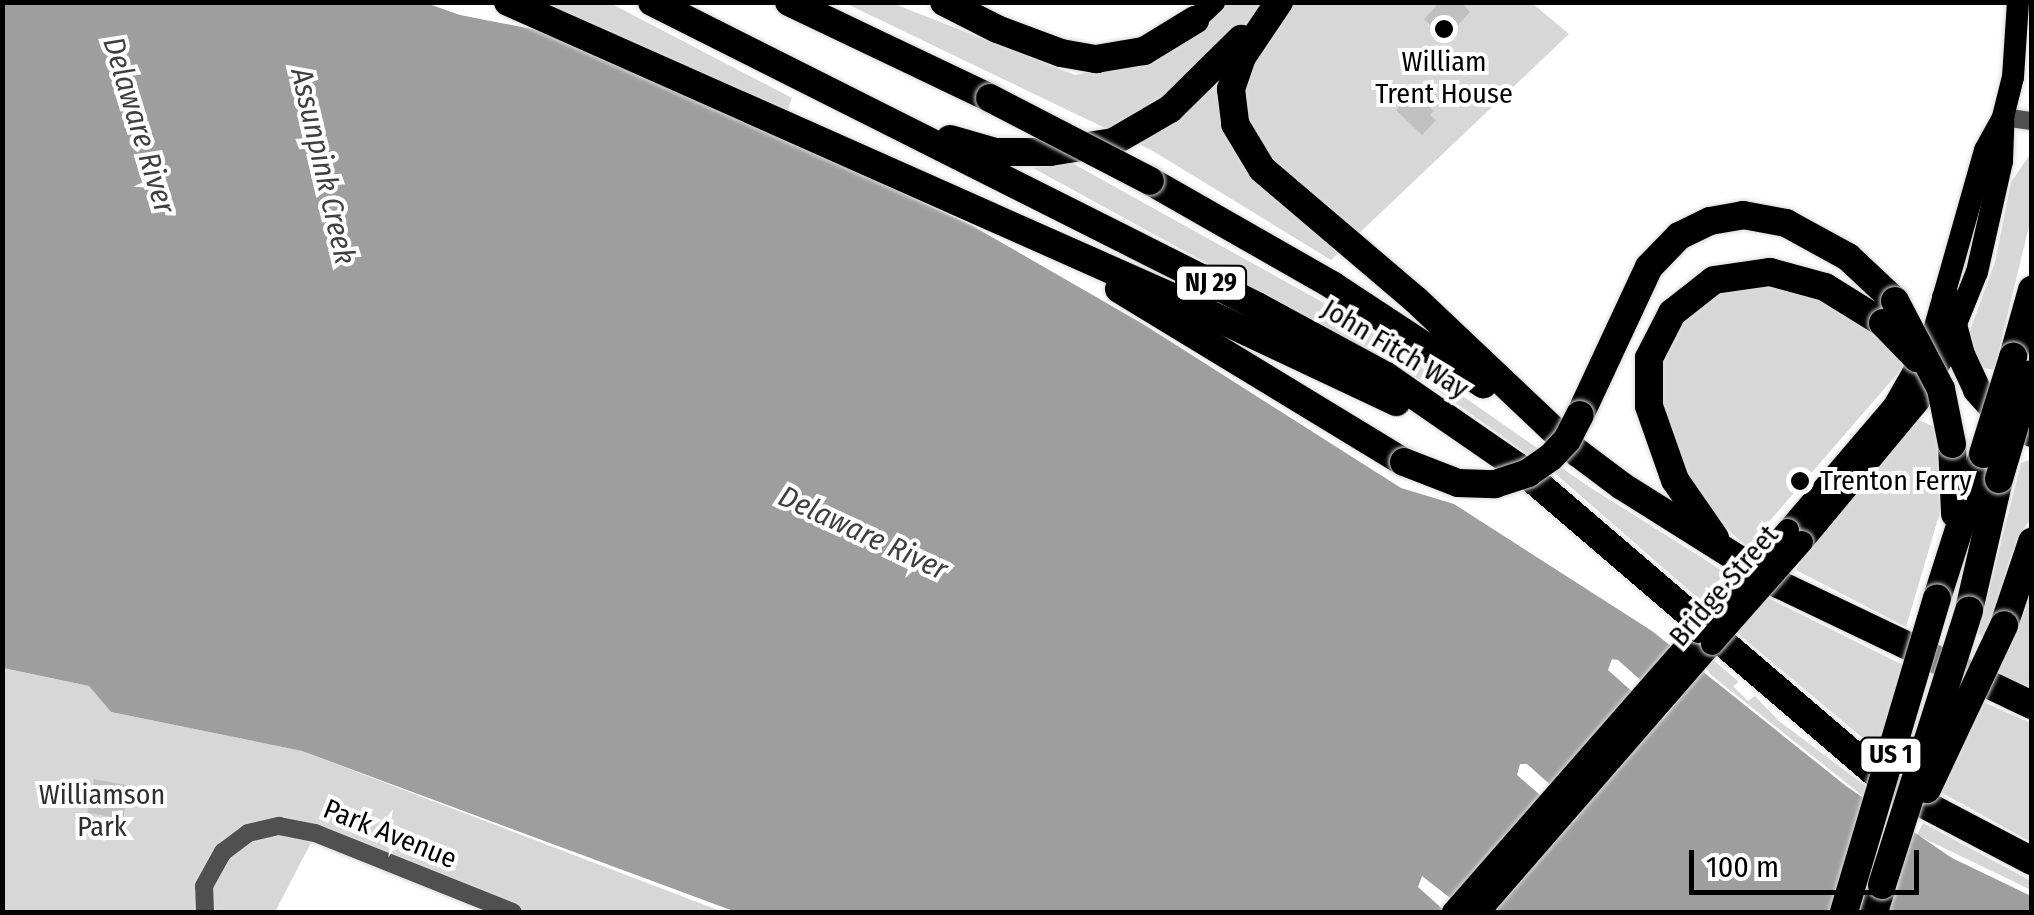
<!DOCTYPE html>
<style>
body{margin:0}
#map{position:relative;width:2034px;height:915px;overflow:hidden;background:#fff;font-family:"Fira Sans Condensed",sans-serif}
div>[style]{position:absolute}
[style*='--x']{left:calc(var(--x)*1px);top:calc(var(--y)*1px);width:calc(var(--w)*1px);rotate:calc(var(--a)*1deg)}
.green>*{inset:0;background:#d7d7d7}
.water>*{inset:0;background:#9e9e9e}
.building>*{inset:0;background:#c0c0c0;transform-origin:0 0}
.roads{filter:drop-shadow(0 0 2px #dbdbdb) drop-shadow(0 0 2px #dbdbdb)}
.minor>*{height:18px;margin:-9px;padding:0 9px;transform-origin:9px;border-radius:9px;background:#505050}
.major>*{height:22px;margin:-11px;padding:0 11px;transform-origin:11px;border-radius:11px;background:#000}
.highway>*{height:28px;margin:-14px;padding:0 14px;transform-origin:14px;border-radius:14px;background:#000}
.bridges{filter:drop-shadow(0 0 2px #dbdbdb) drop-shadow(0 0 2px #dbdbdb)}
.major-bridge>*{height:22px;margin:-11px;padding:0 11px;transform-origin:11px;border-radius:11px;background:#000}
.highway-bridge>*{height:28px;margin:-14px;padding:0 14px;transform-origin:14px;border-radius:14px;background:#000}
.dots>*{width:28px;height:28px;translate:-50% -50%;box-sizing:border-box;border:5px solid #fff;border-radius:50%}
span{translate:-50% -50%;white-space:nowrap;text-align:center;line-height:1.15;-webkit-text-stroke:8px #fff;paint-order:stroke}
.shield-label span{padding:2px 8px;background:#fff;border:2px solid;border-radius:8px;-webkit-text-stroke-width:0}
.shield-label{font-size:25px;color:#000;font-weight:700}
.poi-label{font-size:28px;color:#000}
.left{translate:0 -50%;text-align:left}
.street-label{font-size:28px;color:#000}
.park-label{font-size:28px;color:#2e2e2e}
.water-label{font-size:30px;color:#3f3f3f;font-style:italic}
.frame{position:absolute;inset:0;border:5px solid #000;pointer-events:none}
.scale{position:absolute;left:1689px;top:850px;width:230px;height:45px;box-sizing:border-box;border:5px solid #000;border-top:0;padding-left:12px;font-size:30px;line-height:35px;white-space:nowrap;color:#000;-webkit-text-stroke:8px #fff;paint-order:stroke}
</style>
<div id="map">
<div class="green">
<div style="clip-path:polygon(537px 3px,610px 3px,792px 98px,787px 112px)"></div>
<div style="clip-path:polygon(845px 3px,892px 3px,1075px 75px,1127px 65px,1224px 3px,1532px 3px,1569px 34px,1331px 260px,1153px 151px)"></div>
<div style="clip-path:polygon(2031px 153px,2031px 218px,1994px 370px,1980px 367px,1969px 333px,1995px 262px,2011px 182px)"></div>
<div style="clip-path:polygon(1072px 163px,1351px 318px,1540px 450px,1530px 456px,1433px 387px,1033px 168px)"></div>
<div style="clip-path:polygon(1729px 281px,1801px 286px,1884px 338px,1905px 365px,1747px 547px,1704px 508px,1658px 417px,1658px 356px,1670px 325px)"></div>
<div style="clip-path:polygon(1917px 419px,1938px 429px,1945px 483px,1939px 486px,1940px 512px,1906px 627px,1796px 570px,1811px 543px)"></div>
<div style="clip-path:polygon(2031px 459px,2031px 519px,2020px 533px,2009px 562px,1986px 639px,1978px 634px,2021px 463px)"></div>
<div style="clip-path:polygon(1556px 464px,1591px 488px,1726px 573px,1700px 600px,1549px 468px)"></div>
<div style="clip-path:polygon(2031px 586px,2031px 688px,1995px 674px)"></div>
<div style="clip-path:polygon(1764px 596px,1905px 666px,1878px 751px,1735px 631px)"></div>
<div style="clip-path:polygon(1712px 659px,1739px 682px,1733px 686px,1748px 701px,1755px 696px,1779px 721px,1867px 787px,1864px 797px,1711px 675px,1705px 666px)"></div>
<div style="clip-path:polygon(2px 668px,89px 686px,111px 712px,302px 751px,723px 912px,518px 912px,316px 833px,275px 912px,3px 912px)"></div>
<div style="clip-path:polygon(1981px 701px,2031px 723px,2031px 842px,1937px 790px)"></div>
<div style="clip-path:polygon(1923px 823px,2031px 881px,2031px 890px,1917px 835px)"></div>
</div>
<div class="water">
<div style="clip-path:polygon(evenodd,2px 3px,426px 3px,460px 15px,563px 35px,971px 225px,1143px 324px,1401px 488px,1454px 504px,1652px 631px,1846px 786px,1952px 858px,2031px 896px,2031px 912px,1468px 912px,1422px 876px,1418px 887px,1446px 912px,736px 912px,302px 751px,111px 712px,89px 686px,3px 668px,2px 3px,1612px 659px,1618px 660px,1672px 708px,1663px 719px,1608px 670px,1612px 659px,2px 3px,1520px 764px,1527px 764px,1581px 812px,1572px 823px,1517px 775px,1520px 764px)"></div>
</div>
<div class="building">
<div style="clip-path:polygon(1440px 2px,1461px 2px,1470px 12px,1445px 39px,1424px 19px)"></div>
<div style="clip-path:polygon(1414px 92px,1434px 111px,1430px 115px,1436px 120px,1422px 135px,1396px 110px)"></div>
<div style="left:94px;top:779px;width:36px;height:34px;rotate:11deg"></div>
</div>
<div class="roads">
<div class="minor">
<div style="--x:2003;--y:117;--w:29;--a:8"></div>
<div style="--x:205;--y:912;--w:26;--a:-92"></div>
<div style="--x:204;--y:886;--w:39;--a:-61"></div>
<div style="--x:223;--y:852;--w:31;--a:-37"></div>
<div style="--x:248;--y:833;--w:32;--a:-13"></div>
<div style="--x:279;--y:826;--w:37;--a:11"></div>
<div style="--x:315;--y:833;--w:213;--a:21.8"></div>
</div>
<div class="major">
<div style="--x:1195;--y:20;--w:26;--a:-43"></div>
<div style="--x:1788;--y:530;--w:163;--a:-49.5"></div>
<div style="--x:1894;--y:406;--w:75;--a:-60.4"></div>
<div style="--x:1931;--y:341;--w:198;--a:-74.2"></div>
<div style="--x:1985;--y:150;--w:38;--a:-61"></div>
<div style="--x:2003;--y:117;--w:41;--a:-76"></div>
<div style="--x:2013;--y:77;--w:75;--a:-86.2"></div>
<div style="--x:1802;--y:542;--w:183;--a:-50.3"></div>
<div style="--x:1919;--y:401;--w:46;--a:-61.2"></div>
<div style="--x:1941;--y:361;--w:96;--a:-68"></div>
<div style="--x:1977;--y:272;--w:114;--a:-77.3"></div>
<div style="--x:2002;--y:161;--w:38;--a:-88"></div>
<div style="--x:1453;--y:912;--w:372;--a:-48.8"></div>
<div style="--x:1479;--y:912;--w:355;--a:-49"></div>
</div>
<div class="highway">
<div style="--x:508;--y:2;--w:746;--a:23.95"></div>
<div style="--x:1190;--y:305;--w:228;--a:25.2"></div>
<div style="--x:652;--y:2;--w:677;--a:26.68"></div>
<div style="--x:1257;--y:306;--w:147;--a:28.5"></div>
<div style="--x:1386;--y:376;--w:160;--a:34.6"></div>
<div style="--x:1518;--y:467;--w:494;--a:40.6"></div>
<div style="--x:1893;--y:788;--w:157;--a:27.7"></div>
<div style="--x:789;--y:2;--w:223;--a:25.5"></div>
<div style="--x:944;--y:2;--w:59;--a:27"></div>
<div style="--x:997;--y:29;--w:68;--a:20.6"></div>
<div style="--x:1061;--y:53;--w:36;--a:10"></div>
<div style="--x:1096;--y:59;--w:49;--a:-9.5"></div>
<div style="--x:1144;--y:51;--w:60;--a:-31.3"></div>
<div style="--x:1279;--y:2;--w:66;--a:123.9"></div>
<div style="--x:1242;--y:57;--w:34;--a:109"></div>
<div style="--x:1231;--y:89;--w:35;--a:83"></div>
<div style="--x:1235;--y:124;--w:52;--a:59"></div>
<div style="--x:1262;--y:169;--w:202;--a:40.4"></div>
<div style="--x:1416;--y:300;--w:223;--a:43.4"></div>
<div style="--x:1578;--y:453;--w:55;--a:36.9"></div>
<div style="--x:1622;--y:486;--w:184;--a:32.1"></div>
<div style="--x:1778;--y:584;--w:281;--a:25.5"></div>
<div style="--x:950;--y:139;--w:47;--a:16.1"></div>
<div style="--x:995;--y:152;--w:55;--a:0"></div>
<div style="--x:1050;--y:152;--w:64;--a:-9"></div>
<div style="--x:1113;--y:142;--w:66;--a:-30.1"></div>
<div style="--x:1170;--y:109;--w:100;--a:-44.6"></div>
<div style="--x:1150;--y:181;--w:210;--a:29.7"></div>
<div style="--x:1332;--y:285;--w:181;--a:33.3"></div>
<div style="--x:1119;--y:289;--w:333;--a:31.3"></div>
<div style="--x:1946;--y:298;--w:59;--a:75.3"></div>
<div style="--x:1961;--y:355;--w:38;--a:65"></div>
<div style="--x:1977;--y:390;--w:40;--a:48"></div>
<div style="--x:2004;--y:420;--w:31;--a:25"></div>
<div style="--x:2013;--y:357;--w:70;--a:-74.2"></div>
<div style="--x:1580;--y:415;--w:163;--a:-65"></div>
<div style="--x:1649;--y:267;--w:43;--a:-45.9"></div>
<div style="--x:1679;--y:236;--w:34;--a:-26"></div>
<div style="--x:1710;--y:221;--w:34;--a:-10"></div>
<div style="--x:1743;--y:215;--w:44;--a:10.5"></div>
<div style="--x:1786;--y:223;--w:71;--a:28.7"></div>
<div style="--x:1848;--y:257;--w:64;--a:43.1"></div>
<div style="--x:1952;--y:444;--w:70;--a:87.5"></div>
<div style="--x:1715;--y:538;--w:70;--a:-124.6"></div>
<div style="--x:1675;--y:480;--w:78;--a:-109.4"></div>
<div style="--x:1649;--y:406;--w:48;--a:-90"></div>
<div style="--x:1649;--y:358;--w:51;--a:-62.9"></div>
<div style="--x:1672;--y:313;--w:53;--a:-38.2"></div>
<div style="--x:1714;--y:280;--w:57;--a:-8.1"></div>
<div style="--x:1770;--y:272;--w:57;--a:15.3"></div>
<div style="--x:1825;--y:287;--w:68;--a:31.8"></div>
<div style="--x:1937;--y:598;--w:151;--a:-72.3"></div>
<div style="--x:1969;--y:610;--w:134;--a:-77.1"></div>
<div style="--x:2004;--y:625;--w:88;--a:-71.4"></div>
<div style="--x:1874;--y:912;--w:28;--a:-73"></div>
</div>
</div>
<div class="bridges">
<div class="major-bridge">
<div style="--x:1698;--y:632;--w:136;--a:-48.6"></div>
<div style="--x:1712;--y:644;--w:136;--a:-48.6"></div>
</div>
<div class="highway-bridge">
<div style="--x:990;--y:98;--w:180;--a:27.4"></div>
<div style="--x:1895;--y:301;--w:99;--a:62.4"></div>
<div style="--x:1941;--y:389;--w:56;--a:78.7"></div>
<div style="--x:1883;--y:323;--w:49;--a:45.8"></div>
<div style="--x:1983;--y:454;--w:102;--a:-72.8"></div>
<div style="--x:1404;--y:462;--w:58;--a:21.3"></div>
<div style="--x:1458;--y:483;--w:37;--a:2"></div>
<div style="--x:1495;--y:484;--w:35;--a:-18"></div>
<div style="--x:1528;--y:473;--w:28;--a:-35"></div>
<div style="--x:1551;--y:457;--w:23;--a:-47"></div>
<div style="--x:1567;--y:440;--w:28;--a:-63"></div>
<div style="--x:1999;--y:479;--w:109;--a:-73.6"></div>
<div style="--x:1927;--y:789;--w:181;--a:-64.8"></div>
<div style="--x:1882;--y:885;--w:288;--a:-72.4"></div>
<div style="--x:1844;--y:912;--w:327;--a:-73.5"></div>
</div>
</div>
<div class="dots">
<div style="left:1444px;top:29px;background:#000"></div>
<div style="left:1800px;top:481px;background:#000"></div>
</div>
<div class="shield-label">
<span style="left:1211px;top:283px">NJ 29</span>
<span style="left:1891px;top:755px">US 1</span>
</div>
<div class="poi-label">
<span style="left:1444px;top:78px">William<br>Trent House</span>
<span class="left" style="left:1820px;top:481px">Trenton Ferry</span>
</div>
<div class="street-label">
<span style="left:1395px;top:349px;rotate:31deg">John Fitch Way</span>
<span style="left:1724px;top:586px;rotate:-49deg">Bridge Street</span>
<span style="left:390px;top:834px;rotate:22deg">Park Avenue</span>
</div>
<div class="park-label">
<span style="left:102px;top:811px">Williamson<br>Park</span>
</div>
<div class="water-label">
<span style="left:139px;top:125px;rotate:73deg">Delaware River</span>
<span style="left:323px;top:166px;rotate:77deg">Assunpink Creek</span>
<span style="left:863px;top:533px;rotate:25deg">Delaware River</span>
</div>
<div class="frame"></div>
<div class="scale">100 m</div>
</div>
